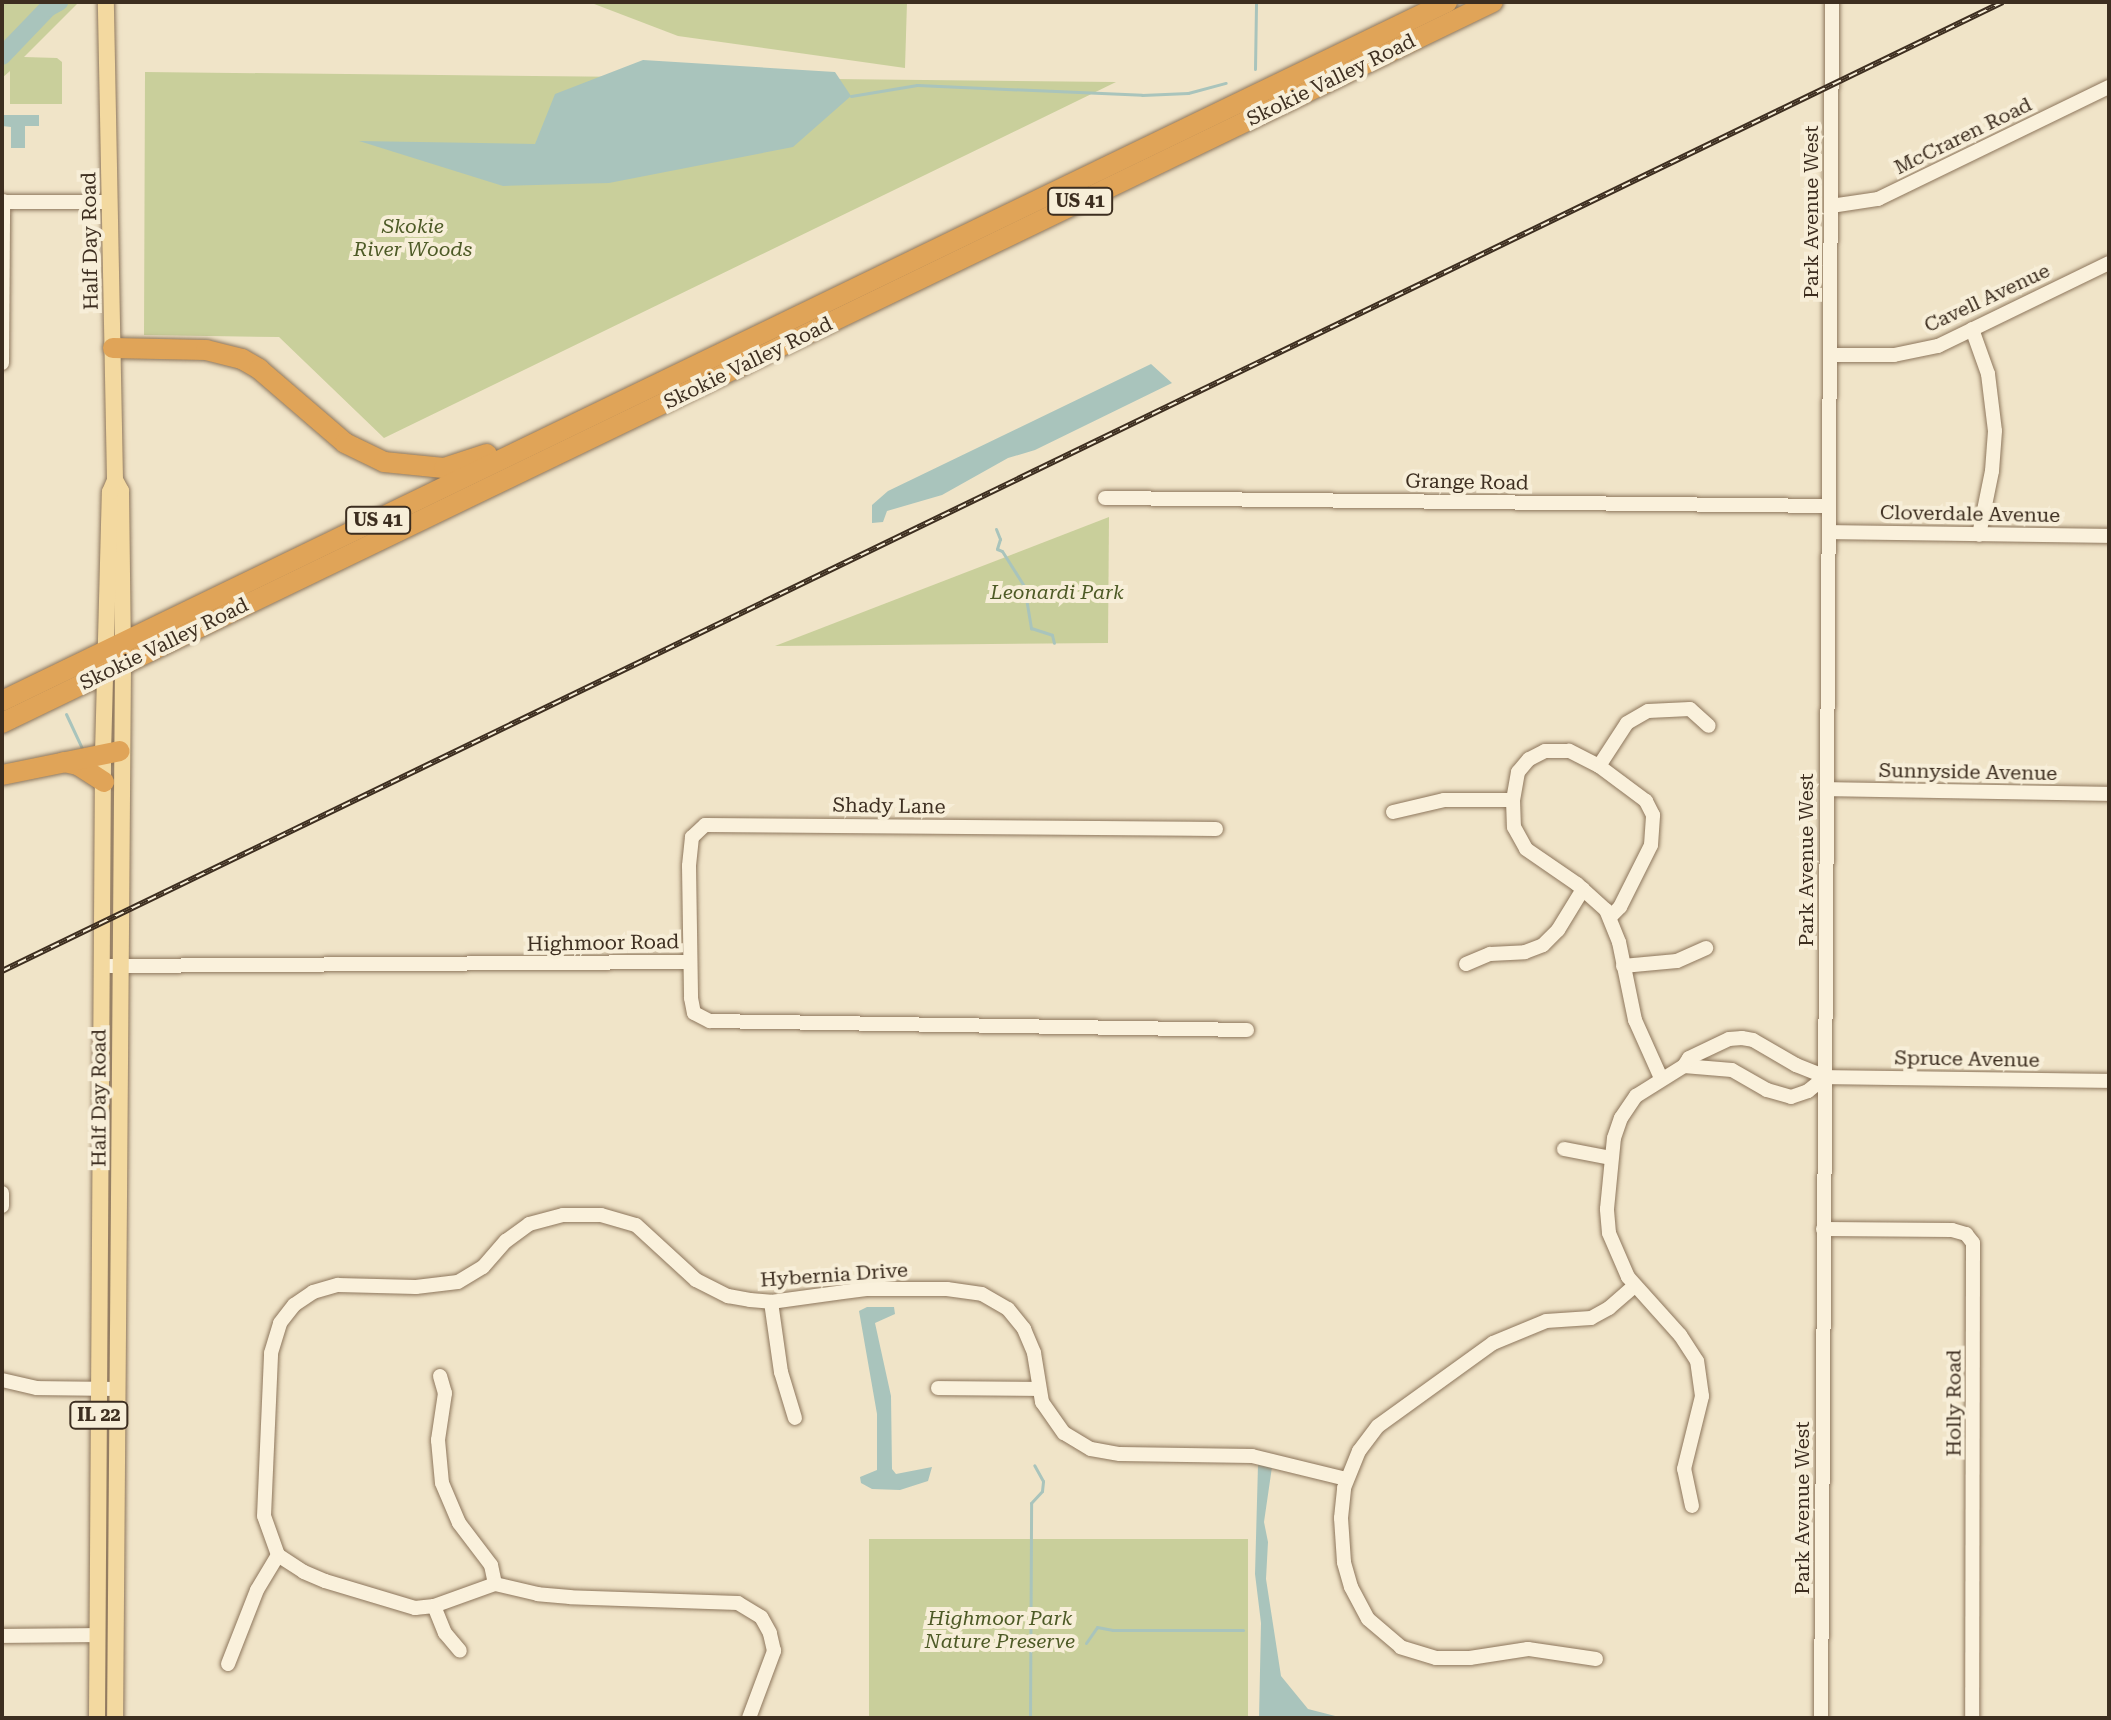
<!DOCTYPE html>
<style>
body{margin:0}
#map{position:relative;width:2111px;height:1720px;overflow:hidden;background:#f0e4c8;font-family:"Roboto Serif",serif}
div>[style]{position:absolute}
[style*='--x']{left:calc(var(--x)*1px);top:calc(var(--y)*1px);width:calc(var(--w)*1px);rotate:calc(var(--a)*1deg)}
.green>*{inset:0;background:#c9cf9b;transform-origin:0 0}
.water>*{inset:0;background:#a9c4bc}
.stream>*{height:3px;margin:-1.5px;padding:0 1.5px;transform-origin:1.5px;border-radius:1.5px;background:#a9c4bc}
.river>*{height:18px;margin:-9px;padding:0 9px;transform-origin:9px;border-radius:9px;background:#a9c4bc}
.roads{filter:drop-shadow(0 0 2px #8d765c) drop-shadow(0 0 2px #8d765c)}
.minor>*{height:14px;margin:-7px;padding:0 7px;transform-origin:7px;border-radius:7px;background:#faf1dc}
.major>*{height:16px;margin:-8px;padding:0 8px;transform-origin:8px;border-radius:8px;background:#f3d9a0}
.highway>*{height:20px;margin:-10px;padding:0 10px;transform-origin:10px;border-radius:10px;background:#e0a458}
.rail>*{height:6px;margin-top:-3px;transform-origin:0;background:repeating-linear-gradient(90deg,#f7eed8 0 9px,#3d2e20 0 18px);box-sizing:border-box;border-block:2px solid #3d2e20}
span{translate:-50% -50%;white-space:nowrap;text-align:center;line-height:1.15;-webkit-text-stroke:8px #f7eed8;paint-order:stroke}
.shield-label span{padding:2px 6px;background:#f7eed8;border:2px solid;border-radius:6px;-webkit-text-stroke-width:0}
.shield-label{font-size:18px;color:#3d2e20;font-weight:700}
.street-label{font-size:20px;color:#3d2e20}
.park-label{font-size:20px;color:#4d5a26;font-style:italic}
.frame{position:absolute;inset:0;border:4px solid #3d2e20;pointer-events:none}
</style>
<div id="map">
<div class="green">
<div style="clip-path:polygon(2px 2px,79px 2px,24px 57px,57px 58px,62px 62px,62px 104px,10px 104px,10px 71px,2px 78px)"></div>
<div style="clip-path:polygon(589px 2px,907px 2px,905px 68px,678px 36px)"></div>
<div style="clip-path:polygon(145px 72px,1116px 82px,384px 438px,279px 337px,144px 335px)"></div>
<div style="clip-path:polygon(1109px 517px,1108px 643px,775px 646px)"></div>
<div style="left:869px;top:1539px;width:379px;height:179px"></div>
</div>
<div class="water">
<div style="clip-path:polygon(643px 60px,835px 72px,851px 96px,793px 147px,609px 183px,503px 186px,359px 141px,535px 144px,555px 94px)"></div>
<div style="clip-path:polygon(2px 115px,39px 115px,39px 126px,25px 126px,25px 148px,11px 148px,11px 127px,2px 126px)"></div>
<div style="clip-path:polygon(1151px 364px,1172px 383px,1035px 450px,1008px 458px,942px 495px,887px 511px,883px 522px,872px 523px,872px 505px,888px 491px)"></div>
<div style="clip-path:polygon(867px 1307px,894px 1307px,895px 1314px,875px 1323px,891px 1396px,892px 1469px,896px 1474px,932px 1467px,928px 1481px,900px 1490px,872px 1489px,861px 1483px,860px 1477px,877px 1470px,877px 1414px,859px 1311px)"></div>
<div style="clip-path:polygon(1258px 1465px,1272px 1467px,1264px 1522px,1268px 1542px,1266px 1579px,1281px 1676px,1308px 1709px,1343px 1718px,1259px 1718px,1261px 1623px,1255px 1574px)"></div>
</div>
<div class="stream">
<div style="--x:1255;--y:69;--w:67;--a:-89.1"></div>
<div style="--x:851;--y:96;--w:67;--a:-9.5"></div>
<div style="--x:917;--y:85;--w:225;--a:2.5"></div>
<div style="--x:1142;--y:95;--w:46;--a:-2.5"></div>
<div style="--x:1188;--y:93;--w:39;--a:-15"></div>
<div style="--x:996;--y:529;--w:11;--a:68"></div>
<div style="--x:1000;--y:539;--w:10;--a:107"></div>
<div style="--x:997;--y:549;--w:5;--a:22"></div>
<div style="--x:1002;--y:551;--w:41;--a:57.8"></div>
<div style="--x:1024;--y:586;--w:43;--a:80.5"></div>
<div style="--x:1031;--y:628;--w:22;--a:18"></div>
<div style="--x:1052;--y:635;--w:8;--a:76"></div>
<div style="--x:66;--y:714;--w:38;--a:65"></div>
<div style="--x:1086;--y:1643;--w:19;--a:-55"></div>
<div style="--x:1097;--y:1627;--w:16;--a:11"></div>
<div style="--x:1113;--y:1630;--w:130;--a:0"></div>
<div style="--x:1030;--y:1718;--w:215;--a:-89.7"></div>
<div style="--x:1031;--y:1503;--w:16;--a:-47"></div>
<div style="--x:1042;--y:1491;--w:10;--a:-84"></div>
<div style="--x:1043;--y:1481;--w:18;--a:-119"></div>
</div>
<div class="river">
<div style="--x:2;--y:56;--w:66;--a:-46.2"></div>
<div style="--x:48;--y:8;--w:13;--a:-29"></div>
</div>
<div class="roads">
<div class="minor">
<div style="--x:2;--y:202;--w:108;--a:0"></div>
<div style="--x:1831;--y:206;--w:48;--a:-8.5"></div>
<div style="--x:1878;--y:199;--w:257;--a:-25.9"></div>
<div style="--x:1972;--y:329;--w:48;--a:70.4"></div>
<div style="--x:1988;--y:374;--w:57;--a:83"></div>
<div style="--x:1995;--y:431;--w:40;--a:94.3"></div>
<div style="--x:1992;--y:471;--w:65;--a:101.5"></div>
<div style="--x:1831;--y:355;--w:63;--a:0"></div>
<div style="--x:1894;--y:355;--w:45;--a:-11.6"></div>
<div style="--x:1938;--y:346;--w:190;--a:-25.9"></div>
<div style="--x:2;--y:363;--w:162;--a:-89.6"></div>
<div style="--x:1105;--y:498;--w:724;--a:0.63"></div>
<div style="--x:1830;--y:532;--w:279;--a:0.8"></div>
<div style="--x:1599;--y:766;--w:51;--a:-56.9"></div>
<div style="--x:1627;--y:723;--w:24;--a:-30"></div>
<div style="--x:1648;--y:711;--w:42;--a:-2.7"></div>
<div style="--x:1690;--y:709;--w:25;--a:42"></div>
<div style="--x:1827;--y:789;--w:282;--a:1"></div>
<div style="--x:1393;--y:812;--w:52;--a:-13.2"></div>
<div style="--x:1444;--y:800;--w:69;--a:0"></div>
<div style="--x:1216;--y:829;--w:511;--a:-179.55"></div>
<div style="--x:705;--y:825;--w:18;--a:137"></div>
<div style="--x:692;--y:837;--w:29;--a:96"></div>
<div style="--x:689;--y:866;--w:132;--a:89.1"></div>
<div style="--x:691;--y:998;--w:15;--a:79"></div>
<div style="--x:694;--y:1013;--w:18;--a:27"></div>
<div style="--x:710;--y:1021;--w:537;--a:0.96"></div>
<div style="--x:1610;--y:917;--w:14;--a:-45"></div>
<div style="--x:1620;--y:907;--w:69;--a:-63.4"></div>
<div style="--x:1651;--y:845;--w:30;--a:-86"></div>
<div style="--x:1653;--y:815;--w:16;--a:-117"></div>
<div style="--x:1646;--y:801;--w:59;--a:-143.3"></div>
<div style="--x:1599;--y:766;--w:34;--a:-153"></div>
<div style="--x:1569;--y:751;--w:24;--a:180"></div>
<div style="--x:1545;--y:751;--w:18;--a:153"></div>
<div style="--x:1529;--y:759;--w:17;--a:130"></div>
<div style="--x:1518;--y:772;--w:28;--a:100"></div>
<div style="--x:1513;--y:800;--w:27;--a:88"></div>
<div style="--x:1514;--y:827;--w:25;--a:61"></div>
<div style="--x:1526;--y:849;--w:62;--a:34.5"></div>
<div style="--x:1577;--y:884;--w:39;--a:42"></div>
<div style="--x:1606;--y:910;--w:35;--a:68"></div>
<div style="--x:1619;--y:942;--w:80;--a:78.4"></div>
<div style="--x:1635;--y:1020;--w:64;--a:65.9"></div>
<div style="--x:1466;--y:964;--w:26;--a:-23"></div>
<div style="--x:1490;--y:954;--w:35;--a:-3"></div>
<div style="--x:1525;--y:952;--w:19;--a:-21"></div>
<div style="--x:1543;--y:945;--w:21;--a:-45"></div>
<div style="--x:1558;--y:930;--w:48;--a:-58.6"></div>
<div style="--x:110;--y:966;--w:579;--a:-0.4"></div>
<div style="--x:1623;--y:966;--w:54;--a:-5.3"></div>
<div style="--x:1677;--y:961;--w:32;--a:-24"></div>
<div style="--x:1684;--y:1066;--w:48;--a:4.8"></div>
<div style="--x:1732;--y:1070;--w:40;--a:29.7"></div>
<div style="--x:1767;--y:1090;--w:25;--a:16"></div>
<div style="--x:1791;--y:1097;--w:18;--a:-19"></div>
<div style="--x:1808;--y:1091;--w:22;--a:-39"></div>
<div style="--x:1564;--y:1149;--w:48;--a:10.8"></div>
<div style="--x:2;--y:1193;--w:13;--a:90"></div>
<div style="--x:1823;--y:1229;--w:129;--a:0.4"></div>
<div style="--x:1952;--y:1230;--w:15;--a:16"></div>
<div style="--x:1966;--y:1234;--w:11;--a:52"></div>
<div style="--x:1973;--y:1243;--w:475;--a:90.1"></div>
<div style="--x:771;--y:1302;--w:71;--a:81.9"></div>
<div style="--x:781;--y:1372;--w:48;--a:73.1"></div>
<div style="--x:440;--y:1376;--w:18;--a:74"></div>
<div style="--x:445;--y:1393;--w:48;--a:98.5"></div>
<div style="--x:438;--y:1440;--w:43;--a:84.7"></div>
<div style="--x:442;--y:1483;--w:43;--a:67"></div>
<div style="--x:459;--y:1523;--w:53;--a:52.7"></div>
<div style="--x:491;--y:1565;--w:19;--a:78"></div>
<div style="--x:2;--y:1380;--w:36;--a:13"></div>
<div style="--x:37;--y:1388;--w:73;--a:0.8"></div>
<div style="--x:938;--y:1388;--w:100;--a:0.6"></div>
<div style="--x:1692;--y:1506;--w:38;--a:-102"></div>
<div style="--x:1684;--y:1469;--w:75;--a:-76.1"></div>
<div style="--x:1702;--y:1396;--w:35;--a:-98"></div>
<div style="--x:1697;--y:1361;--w:31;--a:-123"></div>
<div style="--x:1680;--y:1335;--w:78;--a:-131.9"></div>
<div style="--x:1628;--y:1277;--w:48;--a:-113.4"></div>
<div style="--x:1609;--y:1233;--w:24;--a:-95"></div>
<div style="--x:1607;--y:1209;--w:71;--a:-84.4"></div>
<div style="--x:1614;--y:1138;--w:21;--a:-71"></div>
<div style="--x:1621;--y:1118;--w:27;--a:-56"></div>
<div style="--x:1636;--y:1096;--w:57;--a:-32"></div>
<div style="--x:1684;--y:1066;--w:9;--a:-58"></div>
<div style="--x:1689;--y:1058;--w:44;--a:-25.4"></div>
<div style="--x:1729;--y:1039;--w:13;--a:-4"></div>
<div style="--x:1742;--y:1038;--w:11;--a:10"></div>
<div style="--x:1753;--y:1040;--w:50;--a:30.2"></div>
<div style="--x:1796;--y:1065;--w:31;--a:22"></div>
<div style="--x:1825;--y:1077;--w:284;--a:0.8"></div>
<div style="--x:434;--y:1606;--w:29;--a:68"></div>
<div style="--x:445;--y:1633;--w:23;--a:50"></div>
<div style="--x:2;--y:1636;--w:95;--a:-0.6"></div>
<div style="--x:1596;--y:1659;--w:69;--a:-171.6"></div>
<div style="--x:1528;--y:1649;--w:59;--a:171.2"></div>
<div style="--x:1470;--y:1658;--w:34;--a:180"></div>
<div style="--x:1436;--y:1658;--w:37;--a:-163"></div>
<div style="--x:1401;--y:1647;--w:43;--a:-139.7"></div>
<div style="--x:1368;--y:1619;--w:36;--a:-118"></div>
<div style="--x:1351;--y:1587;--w:26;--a:-106"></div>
<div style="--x:1344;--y:1562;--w:44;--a:-93.9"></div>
<div style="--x:1341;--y:1518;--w:30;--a:-84"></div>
<div style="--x:1344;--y:1488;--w:40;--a:-68"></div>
<div style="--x:1359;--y:1451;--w:31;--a:-53"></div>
<div style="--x:1378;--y:1426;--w:142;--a:-35.8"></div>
<div style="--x:1493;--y:1343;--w:57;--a:-22.5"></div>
<div style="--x:1546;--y:1321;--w:45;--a:-3.8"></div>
<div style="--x:1591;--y:1318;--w:21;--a:-29"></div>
<div style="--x:1609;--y:1308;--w:33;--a:-41"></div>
<div style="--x:228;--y:1664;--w:79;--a:-68.6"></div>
<div style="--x:257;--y:1590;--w:41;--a:-59"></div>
<div style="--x:749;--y:1718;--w:72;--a:-69.5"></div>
<div style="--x:774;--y:1651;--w:18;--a:-103"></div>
<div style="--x:770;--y:1633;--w:18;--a:-119"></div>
<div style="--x:761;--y:1617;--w:27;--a:-149"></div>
<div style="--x:738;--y:1603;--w:168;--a:-178"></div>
<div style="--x:570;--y:1597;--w:32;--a:-175"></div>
<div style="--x:538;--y:1594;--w:44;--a:-166.9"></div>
<div style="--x:495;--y:1584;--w:65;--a:160.2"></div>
<div style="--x:434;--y:1606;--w:19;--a:174"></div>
<div style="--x:415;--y:1608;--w:94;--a:-163.3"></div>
<div style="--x:325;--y:1581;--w:23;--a:-157"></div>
<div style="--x:304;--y:1572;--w:31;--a:-147"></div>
<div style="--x:278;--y:1555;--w:41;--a:-109.7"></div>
<div style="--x:264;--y:1516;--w:163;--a:-87.5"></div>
<div style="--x:271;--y:1353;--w:31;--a:-73"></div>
<div style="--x:280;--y:1323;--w:23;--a:-52"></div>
<div style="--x:294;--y:1305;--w:23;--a:-34"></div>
<div style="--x:313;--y:1292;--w:26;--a:-16"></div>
<div style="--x:338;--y:1285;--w:78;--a:1.5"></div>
<div style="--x:416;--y:1287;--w:42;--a:-6.8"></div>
<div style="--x:458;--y:1282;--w:29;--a:-31"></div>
<div style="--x:483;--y:1267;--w:35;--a:-49"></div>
<div style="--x:506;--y:1241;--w:29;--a:-36"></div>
<div style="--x:529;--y:1224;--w:35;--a:-15"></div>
<div style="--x:563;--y:1215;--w:38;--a:0"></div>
<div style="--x:601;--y:1215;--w:36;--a:16"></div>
<div style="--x:636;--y:1225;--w:81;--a:42.5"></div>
<div style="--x:696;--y:1280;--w:36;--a:27"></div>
<div style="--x:728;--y:1296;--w:22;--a:10"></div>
<div style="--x:750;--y:1300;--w:21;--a:5"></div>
<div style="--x:771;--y:1302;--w:96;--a:-7.8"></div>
<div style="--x:866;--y:1289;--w:81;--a:0"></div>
<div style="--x:947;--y:1289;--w:35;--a:8"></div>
<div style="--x:982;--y:1294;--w:30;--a:30"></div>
<div style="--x:1008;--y:1309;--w:26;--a:51"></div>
<div style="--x:1024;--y:1329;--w:26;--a:67"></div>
<div style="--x:1034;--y:1353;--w:50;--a:80.7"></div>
<div style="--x:1042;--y:1402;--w:38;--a:55"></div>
<div style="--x:1064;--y:1433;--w:31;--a:31"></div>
<div style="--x:1091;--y:1449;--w:29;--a:10"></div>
<div style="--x:1120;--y:1454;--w:132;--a:0.9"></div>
<div style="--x:1252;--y:1456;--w:97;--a:13.7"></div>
<div style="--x:1821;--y:1718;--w:1716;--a:-89.63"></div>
</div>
<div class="major">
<div style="--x:115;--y:480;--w:13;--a:61"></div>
<div style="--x:121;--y:491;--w:173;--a:89.3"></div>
<div style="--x:123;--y:664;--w:1054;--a:90.43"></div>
<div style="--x:97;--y:1718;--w:964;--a:-89.64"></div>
<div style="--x:103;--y:754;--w:262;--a:-88.5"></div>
<div style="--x:110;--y:492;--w:13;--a:-67"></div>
<div style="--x:115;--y:480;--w:478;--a:-91.1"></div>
</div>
<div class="highway">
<div style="--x:113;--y:348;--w:93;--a:1.2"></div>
<div style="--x:206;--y:350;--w:37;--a:14"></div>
<div style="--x:242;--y:359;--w:20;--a:30"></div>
<div style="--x:259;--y:369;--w:113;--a:40.7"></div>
<div style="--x:345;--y:443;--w:43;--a:26"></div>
<div style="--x:384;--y:462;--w:60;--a:5.7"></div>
<div style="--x:444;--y:468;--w:45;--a:-18"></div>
<div style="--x:2;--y:701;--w:1605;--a:-25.81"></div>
<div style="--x:2;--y:723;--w:1656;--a:-25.81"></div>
<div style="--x:64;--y:762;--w:14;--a:12"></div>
<div style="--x:78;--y:765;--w:31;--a:33"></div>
<div style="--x:2;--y:775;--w:120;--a:-11.5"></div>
</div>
</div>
<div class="rail">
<div style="--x:2;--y:971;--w:2223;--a:-25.84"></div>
</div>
<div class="shield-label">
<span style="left:1080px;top:201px">US 41</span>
<span style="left:378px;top:520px">US 41</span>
<span style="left:99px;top:1415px">IL 22</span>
</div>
<div class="street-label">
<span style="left:1331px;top:80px;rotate:-26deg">Skokie Valley Road</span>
<span style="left:1963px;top:136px;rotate:-26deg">McCraren Road</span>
<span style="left:1811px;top:212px;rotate:-90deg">Park Avenue West</span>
<span style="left:90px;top:241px;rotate:-91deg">Half Day Road</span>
<span style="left:1987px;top:298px;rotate:-25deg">Cavell Avenue</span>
<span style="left:748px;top:363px;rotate:-26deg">Skokie Valley Road</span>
<span style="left:1467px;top:482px;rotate:1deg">Grange Road</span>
<span style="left:1970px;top:514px;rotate:1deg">Cloverdale Avenue</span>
<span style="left:164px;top:644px;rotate:-26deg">Skokie Valley Road</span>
<span style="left:1968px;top:772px;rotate:1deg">Sunnyside Avenue</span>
<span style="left:889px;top:806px;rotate:1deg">Shady Lane</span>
<span style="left:1806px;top:860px;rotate:-90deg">Park Avenue West</span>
<span style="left:603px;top:943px;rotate:-1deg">Highmoor Road</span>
<span style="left:1967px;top:1059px;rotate:1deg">Spruce Avenue</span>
<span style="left:99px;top:1098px;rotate:-90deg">Half Day Road</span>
<span style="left:834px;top:1275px;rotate:-4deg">Hybernia Drive</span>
<span style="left:1954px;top:1403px;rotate:-90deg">Holly Road</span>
<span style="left:1802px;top:1508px;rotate:-90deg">Park Avenue West</span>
</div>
<div class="park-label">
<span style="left:413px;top:238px">Skokie<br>River Woods</span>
<span style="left:1057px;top:592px">Leonardi Park</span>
<span style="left:1000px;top:1630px">Highmoor Park<br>Nature Preserve</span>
</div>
<div class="frame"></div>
</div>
